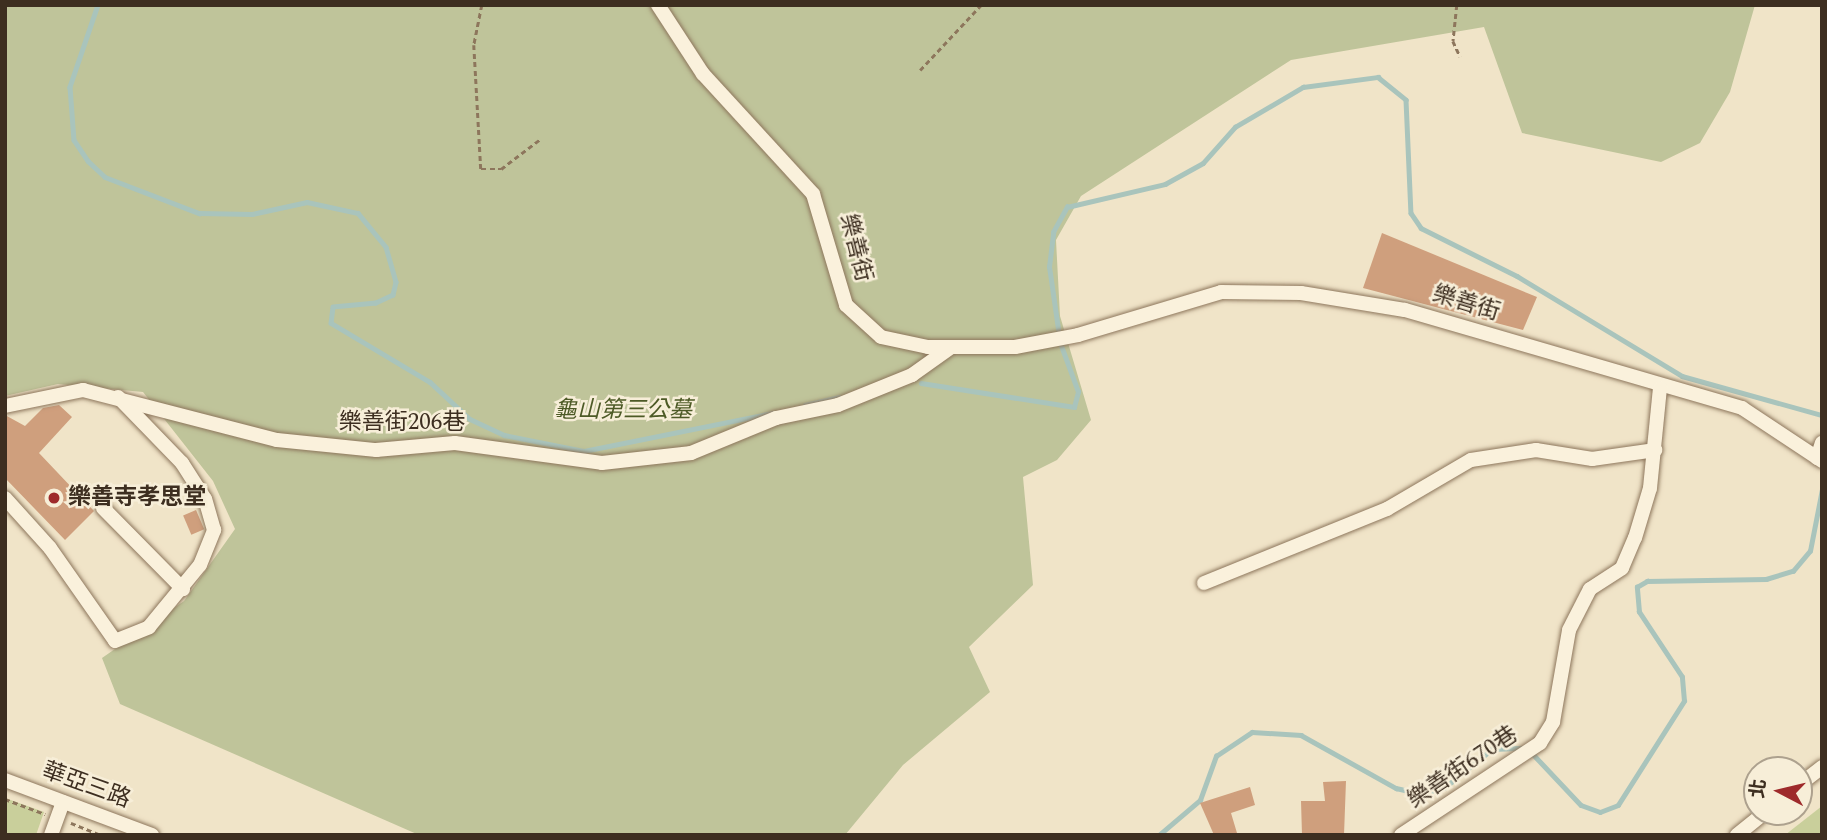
<!DOCTYPE html>
<meta charset="utf-8">
<style>
body{margin:0}
#map{position:relative;width:1827px;height:840px;overflow:hidden;background:#f0e4c8;font-family:Spectral,"Noto Sans TC",serif}
div>[style]{position:absolute}
[style*='--x']{left:calc(var(--x)*1px);top:calc(var(--y)*1px);width:calc(var(--w)*1px);rotate:calc(var(--a)*1deg)}
.green>*{inset:0;background:#c9cf9b}
.cemetery>*{inset:0;background:#bfc49a}
.stream>*{height:4.5px;margin:-2.25px;padding:0 2.25px;transform-origin:2.25px;border-radius:2.25px;background:#a9c4bc}
.building>*{inset:0;background:#cf9f7d;transform-origin:0 0}
.path>*{height:2.5px;margin-top:-1.25px;transform-origin:0;background:repeating-linear-gradient(90deg,#8d765c 0 5px,transparent 0 8.5px)}
.roads{filter:drop-shadow(0 0 2px #8d765c) drop-shadow(0 0 2px #8d765c)}
.minor>*{height:14px;margin:-7px;padding:0 7px;transform-origin:7px;border-radius:7px;background:#faf1dc}
.dots>*{width:19px;height:19px;translate:-50% -50%;box-sizing:border-box;border:4px solid #f7eed8;border-radius:50%}
span{translate:-50% -50%;white-space:nowrap;text-align:center;line-height:1.15;-webkit-text-stroke:5px #f7eed8;paint-order:stroke}
.street-label{font-size:23px;color:#3d2e20}
.park-label{font-size:23px;color:#4d5a26;font-style:italic}
.poi-label{font-size:23px;color:#3d2e20;font-weight:700}
.left{translate:0 -50%;text-align:left}
.frame{position:absolute;inset:0;border:7px solid #3d2e20;pointer-events:none}
.north{position:absolute;left:1743px;top:756px;width:70px;height:70px;box-sizing:border-box;background:#f7eed8;border:2px solid #ada18e;border-radius:50%;rotate:277deg;font-size:19px;font-weight:700;line-height:28px;text-align:center;color:#3d2e20}
.north::after{content:'';display:block;margin:auto;width:24px;height:32px;background:#9e2a2b;clip-path:polygon(50% 0,100% 100%,50% 72%,0 100%)}
</style>
<div id="map">
<div class="green">
<div style="clip-path:polygon(5px 798px,44px 812px,36px 835px,5px 835px)"></div>
<div style="clip-path:polygon(1822px 806px,1822px 835px,1785px 835px)"></div>
</div>
<div class="cemetery">
<div style="clip-path:polygon(5px 5px,1755px 5px,1730px 92px,1700px 143px,1661px 162px,1522px 133px,1484px 27px,1291px 60px,1081px 196px,1056px 240px,1060px 316px,1091px 420px,1057px 460px,1023px 477px,1033px 585px,969px 647px,990px 692px,903px 765px,845px 835px,419px 835px,120px 704px,102px 658px,184px 601px,235px 529px,213px 481px,143px 392px,58px 384px,5px 396px)"></div>
</div>
<div class="stream">
<div style="--x:98;--y:5;--w:87;--a:108.9"></div>
<div style="--x:70;--y:87;--w:53;--a:85.7"></div>
<div style="--x:74;--y:140;--w:25;--a:56"></div>
<div style="--x:88;--y:161;--w:23;--a:43"></div>
<div style="--x:105;--y:177;--w:101;--a:21"></div>
<div style="--x:199;--y:213;--w:53;--a:1.1"></div>
<div style="--x:252;--y:214;--w:56;--a:-12.3"></div>
<div style="--x:307;--y:202;--w:52;--a:12.2"></div>
<div style="--x:358;--y:213;--w:44;--a:50.5"></div>
<div style="--x:386;--y:247;--w:36;--a:74"></div>
<div style="--x:396;--y:282;--w:13;--a:103"></div>
<div style="--x:393;--y:295;--w:19;--a:155"></div>
<div style="--x:376;--y:303;--w:43;--a:174.7"></div>
<div style="--x:333;--y:307;--w:16;--a:97"></div>
<div style="--x:331;--y:323;--w:115;--a:30.8"></div>
<div style="--x:430;--y:382;--w:54;--a:42.8"></div>
<div style="--x:470;--y:419;--w:38;--a:25"></div>
<div style="--x:504;--y:435;--w:82;--a:11.3"></div>
<div style="--x:584;--y:451;--w:192;--a:-11.4"></div>
<div style="--x:921;--y:383;--w:155;--a:8.9"></div>
<div style="--x:1074;--y:407;--w:16;--a:-75"></div>
<div style="--x:1078;--y:392;--w:52;--a:-110.2"></div>
<div style="--x:1060;--y:343;--w:77;--a:-98.2"></div>
<div style="--x:1049;--y:267;--w:35;--a:-83"></div>
<div style="--x:1053;--y:232;--w:29;--a:-61"></div>
<div style="--x:1067;--y:207;--w:101;--a:-13.2"></div>
<div style="--x:1165;--y:184;--w:43;--a:-28.9"></div>
<div style="--x:1203;--y:163;--w:48;--a:-48.4"></div>
<div style="--x:1235;--y:127;--w:79;--a:-30.5"></div>
<div style="--x:1303;--y:87;--w:76;--a:-7.6"></div>
<div style="--x:1378;--y:77;--w:36;--a:39"></div>
<div style="--x:1406;--y:100;--w:113;--a:87.5"></div>
<div style="--x:1411;--y:213;--w:18;--a:56"></div>
<div style="--x:1421;--y:228;--w:107;--a:26.6"></div>
<div style="--x:1517;--y:276;--w:193;--a:31.2"></div>
<div style="--x:1682;--y:376;--w:145;--a:15.6"></div>
<div style="--x:805;--y:405;--w:35;--a:-13"></div>
<div style="--x:1532;--y:753;--w:71;--a:46.7"></div>
<div style="--x:1581;--y:805;--w:20;--a:20"></div>
<div style="--x:1600;--y:812;--w:19;--a:-21"></div>
<div style="--x:1618;--y:805;--w:123;--a:-57.6"></div>
<div style="--x:1684;--y:701;--w:24;--a:-95"></div>
<div style="--x:1682;--y:677;--w:78;--a:-123.5"></div>
<div style="--x:1639;--y:612;--w:25;--a:-95"></div>
<div style="--x:1637;--y:587;--w:12;--a:-31"></div>
<div style="--x:1647;--y:581;--w:119;--a:-1"></div>
<div style="--x:1766;--y:579;--w:28;--a:-17"></div>
<div style="--x:1793;--y:571;--w:26;--a:-50"></div>
<div style="--x:1810;--y:551;--w:63;--a:-79"></div>
<div style="--x:1159;--y:835;--w:54;--a:-40.5"></div>
<div style="--x:1200;--y:800;--w:47;--a:-70"></div>
<div style="--x:1216;--y:756;--w:43;--a:-33.7"></div>
<div style="--x:1252;--y:732;--w:49;--a:3.5"></div>
<div style="--x:1301;--y:735;--w:109;--a:29.2"></div>
<div style="--x:1396;--y:788;--w:26;--a:13"></div>
<div style="--x:1421;--y:794;--w:24;--a:-15"></div>
<div style="--x:1444;--y:788;--w:62;--a:-39.1"></div>
<div style="--x:1492;--y:749;--w:34;--a:-2"></div>
</div>
<div class="building">
<div style="clip-path:polygon(1382px 233px,1537px 297px,1523px 330px,1363px 288px)"></div>
<div style="clip-path:polygon(59px 405px,72px 417px,39px 453px,94px 511px,65px 540px,5px 478px,5px 415px,25px 426px,43px 408px)"></div>
<div style="left:196px;top:510px;width:21px;height:14px;rotate:67deg"></div>
<div style="clip-path:polygon(1346px 781px,1344px 835px,1302px 835px,1301px 801px,1325px 801px,1323px 782px)"></div>
<div style="clip-path:polygon(1250px 787px,1255px 805px,1231px 813px,1237px 833px,1214px 835px,1200px 803px)"></div>
</div>
<div class="path">
<div style="--x:482;--y:5;--w:41;--a:101.3"></div>
<div style="--x:474;--y:45;--w:124;--a:86.8"></div>
<div style="--x:481;--y:169;--w:20;--a:0"></div>
<div style="--x:501;--y:169;--w:48;--a:-37.3"></div>
<div style="--x:1457;--y:5;--w:36;--a:96"></div>
<div style="--x:1453;--y:41;--w:17;--a:65"></div>
<div style="--x:920;--y:70;--w:89;--a:-46.8"></div>
<div style="--x:5;--y:799;--w:43;--a:20.6"></div>
<div style="--x:71;--y:823;--w:32;--a:22"></div>
</div>
<div class="roads">
<div class="minor">
<div style="--x:658;--y:5;--w:82;--a:56.9"></div>
<div style="--x:703;--y:74;--w:163;--a:47.5"></div>
<div style="--x:813;--y:194;--w:116;--a:73.4"></div>
<div style="--x:846;--y:305;--w:47;--a:42.4"></div>
<div style="--x:881;--y:337;--w:48;--a:12"></div>
<div style="--x:928;--y:347;--w:87;--a:0"></div>
<div style="--x:1015;--y:347;--w:64;--a:-10.8"></div>
<div style="--x:1078;--y:335;--w:149;--a:-16.7"></div>
<div style="--x:1221;--y:292;--w:80;--a:0.7"></div>
<div style="--x:1301;--y:293;--w:105;--a:9.3"></div>
<div style="--x:1405;--y:310;--w:351;--a:16.2"></div>
<div style="--x:1742;--y:408;--w:96;--a:33.5"></div>
<div style="--x:5;--y:406;--w:80;--a:-11.6"></div>
<div style="--x:83;--y:390;--w:200;--a:14.5"></div>
<div style="--x:277;--y:440;--w:100;--a:5.8"></div>
<div style="--x:376;--y:450;--w:79;--a:-5.1"></div>
<div style="--x:455;--y:443;--w:148;--a:7.7"></div>
<div style="--x:602;--y:463;--w:90;--a:-6.4"></div>
<div style="--x:691;--y:453;--w:92;--a:-22.4"></div>
<div style="--x:776;--y:418;--w:63;--a:-11.8"></div>
<div style="--x:838;--y:405;--w:80;--a:-22.1"></div>
<div style="--x:912;--y:375;--w:47;--a:-35.4"></div>
<div style="--x:1817;--y:458;--w:16;--a:-72"></div>
<div style="--x:5;--y:498;--w:67;--a:48"></div>
<div style="--x:50;--y:548;--w:113;--a:55"></div>
<div style="--x:115;--y:641;--w:37;--a:-22"></div>
<div style="--x:149;--y:627;--w:80;--a:-50.6"></div>
<div style="--x:200;--y:565;--w:38;--a:-68"></div>
<div style="--x:214;--y:530;--w:32;--a:-106"></div>
<div style="--x:205;--y:499;--w:43;--a:-122.6"></div>
<div style="--x:182;--y:463;--w:92;--a:-134.1"></div>
<div style="--x:103;--y:508;--w:114;--a:45.4"></div>
<div style="--x:1204;--y:583;--w:197;--a:-22"></div>
<div style="--x:1387;--y:509;--w:97;--a:-30.3"></div>
<div style="--x:1471;--y:460;--w:66;--a:-8.7"></div>
<div style="--x:1536;--y:450;--w:57;--a:9.1"></div>
<div style="--x:1592;--y:459;--w:64;--a:-8.1"></div>
<div style="--x:5;--y:780;--w:157;--a:20.5"></div>
<div style="--x:1799;--y:785;--w:29;--a:-38"></div>
<div style="--x:51;--y:835;--w:35;--a:-70"></div>
<div style="--x:1401;--y:835;--w:167;--a:-33.5"></div>
<div style="--x:1540;--y:743;--w:25;--a:-58"></div>
<div style="--x:1553;--y:722;--w:93;--a:-80.1"></div>
<div style="--x:1569;--y:630;--w:46;--a:-62.9"></div>
<div style="--x:1590;--y:589;--w:38;--a:-33"></div>
<div style="--x:1622;--y:568;--w:33;--a:-67"></div>
<div style="--x:1635;--y:538;--w:52;--a:-73.3"></div>
<div style="--x:1650;--y:488;--w:100;--a:-84.3"></div>
<div style="--x:1737;--y:835;--w:36;--a:-39"></div>
</div>
</div>
<div class="dots">
<div style="left:54px;top:498px;background:#9e2a2b"></div>
</div>
<div class="street-label">
<span style="left:855px;top:248px;rotate:76deg">樂善街</span>
<span style="left:1466px;top:304px;rotate:17deg">樂善街</span>
<span style="left:402px;top:423px">樂善街206巷</span>
<span style="left:1463px;top:768px;rotate:-34deg">樂善街670巷</span>
<span style="left:86px;top:786px;rotate:20deg">華亞三路</span>
</div>
<div class="park-label">
<span style="left:623px;top:411px">龜山第三公墓</span>
</div>
<div class="poi-label">
<span class="left" style="left:68px;top:498px">樂善寺孝思堂</span>
</div>
<div class="frame"></div>
<div class="north">北</div>
</div>
